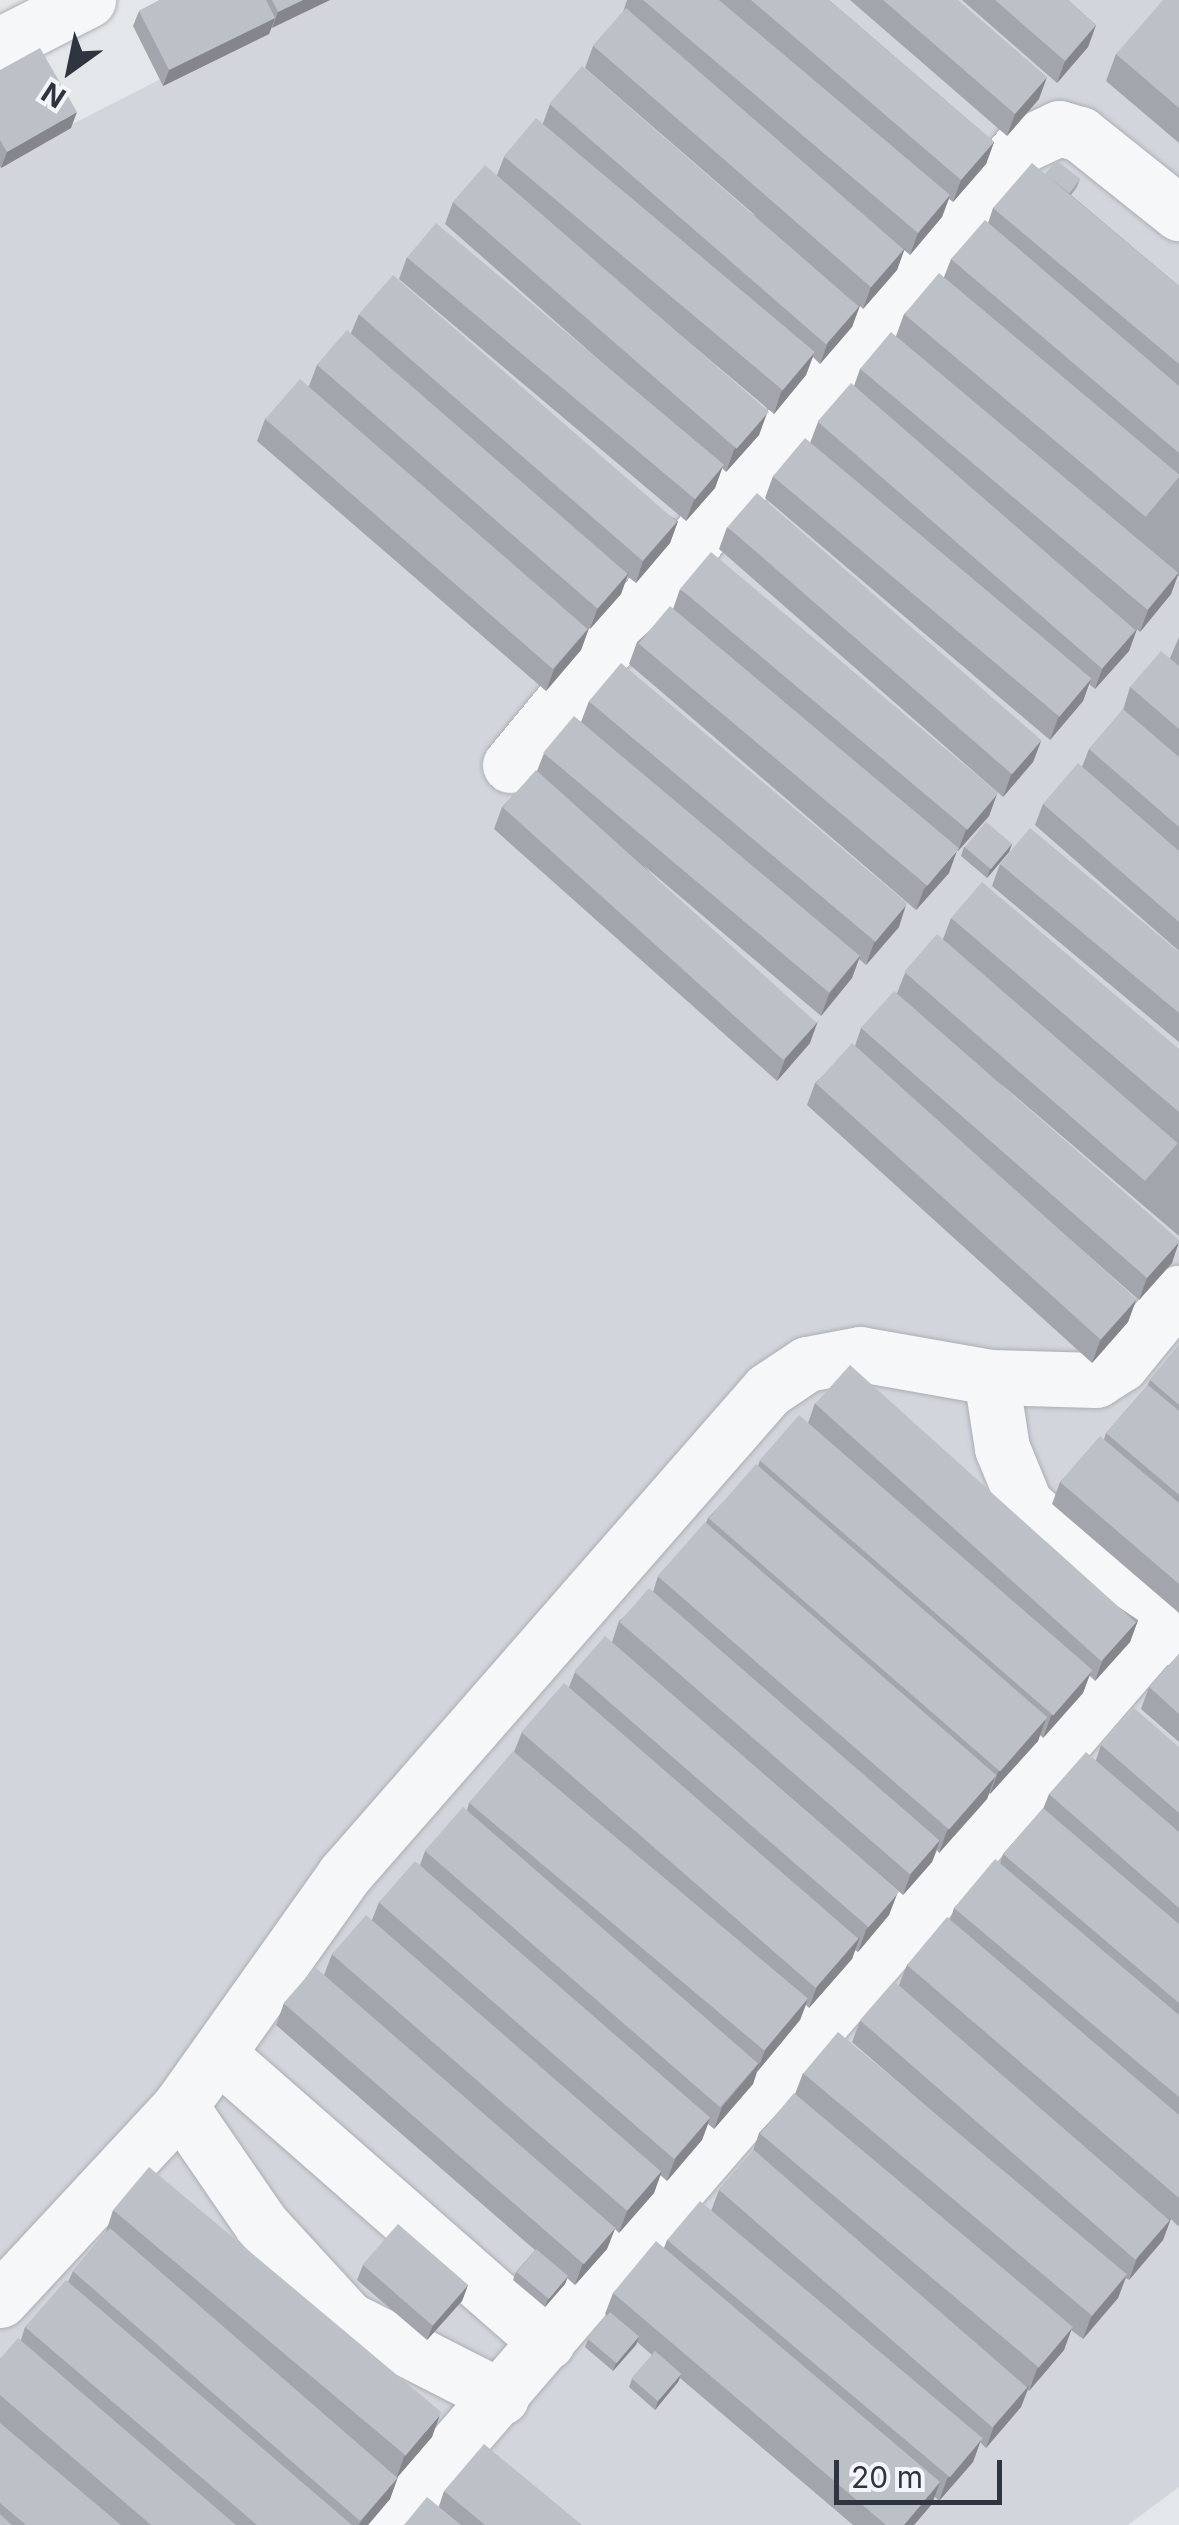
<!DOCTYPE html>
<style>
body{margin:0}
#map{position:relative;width:1179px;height:2525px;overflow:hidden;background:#e4e7ea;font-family:Inter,sans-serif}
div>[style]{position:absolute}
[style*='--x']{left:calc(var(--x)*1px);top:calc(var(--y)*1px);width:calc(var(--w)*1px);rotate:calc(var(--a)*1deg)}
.built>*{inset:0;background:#d2d6dc}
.roads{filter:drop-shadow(0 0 2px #aaaeb4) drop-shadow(0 0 2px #aaaeb4)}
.minor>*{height:55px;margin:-27.5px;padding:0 27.5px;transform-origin:27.5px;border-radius:27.5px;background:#f6f7f9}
.wall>*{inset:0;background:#a2a5ab}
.shaded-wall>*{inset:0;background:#84868b}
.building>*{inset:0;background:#bcc0c7;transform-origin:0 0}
span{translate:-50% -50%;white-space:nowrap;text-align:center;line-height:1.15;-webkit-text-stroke:8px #f4f5f8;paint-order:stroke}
.north{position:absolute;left:20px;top:20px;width:100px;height:100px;-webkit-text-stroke:8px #f4f5f8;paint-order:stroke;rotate:213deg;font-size:28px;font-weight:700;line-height:40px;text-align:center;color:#2e3541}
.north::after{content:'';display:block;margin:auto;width:35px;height:45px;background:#2e3541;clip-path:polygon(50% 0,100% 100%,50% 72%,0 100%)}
.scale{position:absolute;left:834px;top:2460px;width:168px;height:45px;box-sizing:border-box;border:5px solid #2e3541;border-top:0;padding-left:12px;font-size:30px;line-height:35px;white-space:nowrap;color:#2e3541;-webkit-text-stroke:8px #f4f5f8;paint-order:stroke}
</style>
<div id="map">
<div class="built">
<div style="clip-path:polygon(315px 0,1179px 0,1179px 2487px,1128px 2525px,0 2525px,0 161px)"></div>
</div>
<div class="roads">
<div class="minor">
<div style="--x:0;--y:45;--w:99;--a:-27.1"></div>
<div style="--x:510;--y:765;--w:803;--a:-50.46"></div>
<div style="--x:1021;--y:146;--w:42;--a:-25.3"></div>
<div style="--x:1059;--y:128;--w:22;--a:16"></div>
<div style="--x:1080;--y:134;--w:127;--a:38.6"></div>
<div style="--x:991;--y:1377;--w:72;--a:81.2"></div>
<div style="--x:1002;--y:1448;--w:61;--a:67.7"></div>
<div style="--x:1025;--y:1504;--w:205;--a:41.4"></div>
<div style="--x:219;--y:2055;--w:436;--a:41.2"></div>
<div style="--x:180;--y:2106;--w:143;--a:55.5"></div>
<div style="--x:261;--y:2224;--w:129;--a:47.5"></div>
<div style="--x:348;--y:2319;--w:172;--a:27"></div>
<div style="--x:0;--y:2300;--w:265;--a:-47.1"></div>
<div style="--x:180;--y:2106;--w:283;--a:-54.6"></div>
<div style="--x:344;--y:1875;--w:644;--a:-48.84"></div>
<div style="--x:768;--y:1390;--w:47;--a:-33.7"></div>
<div style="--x:807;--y:1364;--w:54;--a:-10.7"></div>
<div style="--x:860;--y:1354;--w:133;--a:10"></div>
<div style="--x:991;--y:1377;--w:105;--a:1.6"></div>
<div style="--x:1096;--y:1380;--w:30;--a:-33"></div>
<div style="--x:1121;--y:1364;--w:92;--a:-50.8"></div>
<div style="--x:387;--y:2525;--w:1187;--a:-49.17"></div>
</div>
</div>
<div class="wall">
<div style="clip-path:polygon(160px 0,330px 0,272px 27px,269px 34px,163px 86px,133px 26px,139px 11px)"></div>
<div style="clip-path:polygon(627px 0,829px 0,994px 142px,986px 164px,953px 202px,949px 199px,942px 217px,910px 255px,904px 250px,897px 270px,863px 309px,860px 306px,852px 327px,820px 364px,813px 357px,806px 375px,774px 414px,621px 285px,767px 413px,759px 435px,726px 472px,722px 468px,715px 488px,686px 521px,399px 279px,407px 257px,640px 396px,445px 224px,453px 202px,497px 175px,504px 157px,543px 123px,550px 104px,756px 216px,585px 68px,593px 46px,623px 12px)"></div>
<div style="clip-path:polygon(850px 0,958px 0,1039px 99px,1007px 136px)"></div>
<div style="clip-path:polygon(962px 0,1068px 0,1096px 25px,1088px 47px,1057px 83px)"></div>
<div style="clip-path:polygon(1179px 0,1179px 143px,1106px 81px,1116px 54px)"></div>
<div style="clip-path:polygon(0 70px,71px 128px,1px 168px,0 166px)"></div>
<div style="clip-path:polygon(1045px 174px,1080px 179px,1077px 187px,1071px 195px,1179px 286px,1179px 577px,1178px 575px,1171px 594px,1140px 632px,1126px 620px,1137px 629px,1129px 651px,1095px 689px,1089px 684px,1083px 701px,1050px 740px,765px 498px,773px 476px,810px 443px,818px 422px,854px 386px,860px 369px,896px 336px,904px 314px,944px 277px,951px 259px,988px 223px,993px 208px)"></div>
<div style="clip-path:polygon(359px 314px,678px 521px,670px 543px,636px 583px,627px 576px,621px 594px,590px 629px,589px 628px,581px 650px,546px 691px,257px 441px,265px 419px,309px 386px,317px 365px,351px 333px)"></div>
<div style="clip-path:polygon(727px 527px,1041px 741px,1033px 762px,1003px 797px,719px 549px)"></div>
<div style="clip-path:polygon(680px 589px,997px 794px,989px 816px,958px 851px,886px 791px,949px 873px,916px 910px,629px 664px,637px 642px,673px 609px)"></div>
<div style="clip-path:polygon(1179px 637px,1179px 951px,1035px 825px,1043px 804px,1082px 767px,1089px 749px,1123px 710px,1130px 687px,1170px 658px)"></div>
<div style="clip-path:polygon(589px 701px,899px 927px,866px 965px,859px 959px,852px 978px,821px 1016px,643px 865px,810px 1043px,777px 1081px,494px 829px,502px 807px,537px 771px,544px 753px,581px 722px)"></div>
<div style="clip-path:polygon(1012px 844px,1009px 852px,987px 878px,961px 856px,964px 847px)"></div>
<div style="clip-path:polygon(1000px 864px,1179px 952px,1179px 1042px,992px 886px)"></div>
<div style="clip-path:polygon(951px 918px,1179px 1049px,1179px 1236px,1001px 1084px,1172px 1263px,1139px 1300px,1048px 1220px,1136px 1300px,1128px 1322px,1092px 1363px,807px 1105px,815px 1083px,855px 1046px,861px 1028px,897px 993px,905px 973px,943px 939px)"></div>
<div style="clip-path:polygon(1179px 1345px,1179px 1613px,1052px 1504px,1060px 1482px,1104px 1439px,1106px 1433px,1147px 1386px,1150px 1380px)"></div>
<div style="clip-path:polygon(815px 1403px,1138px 1620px,1130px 1642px,1095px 1681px,1089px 1675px,1083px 1693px,1043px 1738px,1040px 1735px,1038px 1741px,990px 1794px,989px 1793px,987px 1799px,939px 1853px,937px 1850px,932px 1862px,903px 1895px,671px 1694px,897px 1894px,889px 1915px,858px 1952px,855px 1950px,852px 1959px,809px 2008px,806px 2005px,800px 2020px,757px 2072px,753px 2084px,714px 2129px,708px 2124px,702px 2140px,667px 2181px,660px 2175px,654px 2193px,619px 2233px,615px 2229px,607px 2249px,575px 2285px,567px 2278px,565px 2284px,545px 2307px,513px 2280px,516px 2272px,535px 2250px,276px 2025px,284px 2003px,324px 1975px,332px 1954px,372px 1920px,379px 1902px,420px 1865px,425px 1851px,467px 1810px,469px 1803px,514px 1752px,522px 1732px,569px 1687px,575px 1672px,612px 1642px,619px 1621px,653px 1592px,658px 1576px,706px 1523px,708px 1518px,758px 1466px,760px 1460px,808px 1423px)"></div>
<div style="clip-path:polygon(1179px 1654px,1179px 1742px,1141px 1709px,1149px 1687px)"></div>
<div style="clip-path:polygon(1101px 1745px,1179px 1747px,1179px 2225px,1178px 2226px,1171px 2219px,1163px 2240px,1129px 2280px,1126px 2278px,1118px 2298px,1083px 2339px,1071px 2330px,1064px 2350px,1029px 2391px,1028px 2390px,1021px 2407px,986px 2448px,980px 2442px,973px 2462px,939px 2501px,934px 2496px,932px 2504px,914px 2525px,853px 2525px,680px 2378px,678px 2382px,655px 2410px,629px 2387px,632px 2379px,652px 2355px,637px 2342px,613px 2371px,585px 2347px,588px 2339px,607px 2316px,605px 2314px,613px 2293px,664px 2248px,667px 2240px,711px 2211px,719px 2190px,753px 2151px,759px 2133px,795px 2094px,803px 2073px,950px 2127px,852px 2042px,860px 2021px,899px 1985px,907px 1965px,950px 1920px,954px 1908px,1000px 1864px,1003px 1854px,1043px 1809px,1049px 1794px,1096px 1760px)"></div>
<div style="clip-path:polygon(113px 2210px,432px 2437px,398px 2476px,390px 2499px,368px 2525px,0 2525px,0 2359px,21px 2340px,25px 2327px,68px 2282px,73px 2271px,106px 2232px)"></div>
<div style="clip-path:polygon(363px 2265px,468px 2285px,462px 2301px,427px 2340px,357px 2280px)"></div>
<div style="clip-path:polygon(444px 2491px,582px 2525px,404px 2525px,439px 2506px)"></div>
</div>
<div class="shaded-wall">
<div style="clip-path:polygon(303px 0,330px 0,272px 28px,278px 12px)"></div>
<div style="clip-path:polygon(275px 18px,269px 34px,163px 86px,169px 70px)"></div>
<div style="clip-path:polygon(1096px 25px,1088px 47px,1057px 83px,1065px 61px)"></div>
<div style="clip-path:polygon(1047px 77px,1039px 99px,1007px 136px,1015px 114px)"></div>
<div style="clip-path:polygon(77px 112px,71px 128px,1px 168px,7px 152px)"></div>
<div style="clip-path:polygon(994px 142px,986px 164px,953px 202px,961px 180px)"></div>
<div style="clip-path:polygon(950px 195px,942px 217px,910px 255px,918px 233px)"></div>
<div style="clip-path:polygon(905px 248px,897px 270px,863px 309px,871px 287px)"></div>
<div style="clip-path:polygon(860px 305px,852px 327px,820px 364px,828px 342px)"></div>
<div style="clip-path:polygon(814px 353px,806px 375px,774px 414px,781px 392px)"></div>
<div style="clip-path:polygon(767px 413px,759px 435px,726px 472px,734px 450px)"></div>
<div style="clip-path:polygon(723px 466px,715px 488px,686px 521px,694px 500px)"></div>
<div style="clip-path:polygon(678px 521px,670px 543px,636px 583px,643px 561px)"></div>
<div style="clip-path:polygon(629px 572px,621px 594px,590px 629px,598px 607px)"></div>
<div style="clip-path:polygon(1179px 572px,1171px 594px,1140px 632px,1148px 610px)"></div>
<div style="clip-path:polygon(589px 628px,581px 650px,546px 691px,554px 669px)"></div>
<div style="clip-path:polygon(1137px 629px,1129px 651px,1095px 689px,1103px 667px)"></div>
<div style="clip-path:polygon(1091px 679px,1083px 701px,1050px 740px,1058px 718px)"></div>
<div style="clip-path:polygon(1041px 741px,1033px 762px,1003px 797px,1011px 775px)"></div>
<div style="clip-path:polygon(997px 794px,989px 816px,958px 851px,966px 830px)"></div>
<div style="clip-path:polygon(1012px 844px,1009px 852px,987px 878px,990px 869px)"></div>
<div style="clip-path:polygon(957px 851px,949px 873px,916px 910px,924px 889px)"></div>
<div style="clip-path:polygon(906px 905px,899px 927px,866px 965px,874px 943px)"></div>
<div style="clip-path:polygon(860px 956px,852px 978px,821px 1016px,829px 994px)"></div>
<div style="clip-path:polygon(818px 1021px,810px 1043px,777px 1081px,785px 1059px)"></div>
<div style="clip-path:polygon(1179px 1242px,1172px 1263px,1139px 1300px,1147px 1278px)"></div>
<div style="clip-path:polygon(1136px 1300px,1128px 1322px,1092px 1363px,1100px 1341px)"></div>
<div style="clip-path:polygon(1138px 1620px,1130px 1642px,1095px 1681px,1103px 1659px)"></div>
<div style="clip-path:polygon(1091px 1672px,1083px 1693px,1043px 1738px,1051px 1716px)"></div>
<div style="clip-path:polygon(1046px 1719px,1038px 1741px,990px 1794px,998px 1772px)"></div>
<div style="clip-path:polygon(995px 1777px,987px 1799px,939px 1853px,947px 1831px)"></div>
<div style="clip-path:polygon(940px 1840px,932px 1862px,903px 1895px,911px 1873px)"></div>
<div style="clip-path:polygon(897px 1894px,889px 1915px,858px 1952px,866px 1930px)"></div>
<div style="clip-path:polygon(860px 1937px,852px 1959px,809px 2008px,817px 1986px)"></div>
<div style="clip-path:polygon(808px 1998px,800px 2020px,757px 2072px,765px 2050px)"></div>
<div style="clip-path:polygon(760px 2062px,753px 2084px,714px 2129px,722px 2107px)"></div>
<div style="clip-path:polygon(710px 2118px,702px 2140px,667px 2181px,675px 2159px)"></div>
<div style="clip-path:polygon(662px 2171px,654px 2193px,619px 2233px,627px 2211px)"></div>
<div style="clip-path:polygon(1171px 2218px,1163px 2240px,1129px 2280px,1137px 2258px)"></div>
<div style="clip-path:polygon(615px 2228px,607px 2249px,575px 2285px,583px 2263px)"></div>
<div style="clip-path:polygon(568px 2276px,565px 2284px,545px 2307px,548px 2299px)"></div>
<div style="clip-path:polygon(1126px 2276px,1118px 2298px,1083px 2339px,1091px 2317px)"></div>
<div style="clip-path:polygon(468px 2285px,462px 2301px,427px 2340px,433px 2325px)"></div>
<div style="clip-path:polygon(1072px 2328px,1064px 2350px,1029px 2391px,1037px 2369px)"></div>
<div style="clip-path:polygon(639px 2336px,636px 2345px,613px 2371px,616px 2363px)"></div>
<div style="clip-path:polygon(681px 2374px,678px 2382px,655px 2410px,658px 2401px)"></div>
<div style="clip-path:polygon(1029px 2385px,1021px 2407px,986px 2448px,994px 2426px)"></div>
<div style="clip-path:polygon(440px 2415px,432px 2437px,396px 2479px,404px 2457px)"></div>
<div style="clip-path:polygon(981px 2440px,973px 2462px,939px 2501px,947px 2479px)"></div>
<div style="clip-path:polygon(398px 2477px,390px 2499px,368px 2525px,359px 2525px,361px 2521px)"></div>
<div style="clip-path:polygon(940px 2482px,932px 2504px,914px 2525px,904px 2525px)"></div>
</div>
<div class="building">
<div style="clip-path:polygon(160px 0,266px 0,275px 18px,169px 70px,139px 11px)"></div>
<div style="clip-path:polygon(272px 0,303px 0,278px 12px)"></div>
<div style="clip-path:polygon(643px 0,719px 0,950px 195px,918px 233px)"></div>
<div style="clip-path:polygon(751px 0,829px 0,994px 142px,961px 180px)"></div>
<div style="clip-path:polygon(883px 0,958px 0,1047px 77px,1015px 114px)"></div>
<div style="clip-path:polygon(995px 0,1068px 0,1096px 25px,1065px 61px)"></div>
<div style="clip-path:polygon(1163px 0,1179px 0,1179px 108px,1116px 54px)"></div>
<div style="left:626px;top:8px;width:368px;height:50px;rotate:41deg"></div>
<div style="clip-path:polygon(40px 48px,77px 112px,7px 152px,0 140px,0 70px)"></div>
<div style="left:582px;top:66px;width:367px;height:50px;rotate:41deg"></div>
<div style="left:536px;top:118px;width:364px;height:50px;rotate:40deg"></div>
<div style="left:1056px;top:160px;width:31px;height:18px;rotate:38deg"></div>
<div style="clip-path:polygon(1032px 163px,1179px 286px,1179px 364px,993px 208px)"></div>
<div style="left:485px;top:165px;width:376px;height:49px;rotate:41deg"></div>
<div style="clip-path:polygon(985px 220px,1179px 386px,1179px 453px,951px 259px)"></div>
<div style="left:436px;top:223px;width:376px;height:45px;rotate:40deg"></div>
<div style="left:939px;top:273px;width:315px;height:54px;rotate:40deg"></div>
<div style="left:393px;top:275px;width:376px;height:52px;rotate:41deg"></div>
<div style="left:347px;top:330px;width:372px;height:46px;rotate:41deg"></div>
<div style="left:891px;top:332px;width:375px;height:48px;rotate:40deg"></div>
<div style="left:300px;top:379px;width:381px;height:53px;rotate:41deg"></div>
<div style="left:851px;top:383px;width:377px;height:51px;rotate:41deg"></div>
<div style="left:805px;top:438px;width:374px;height:50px;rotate:40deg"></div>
<div style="left:757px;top:493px;width:377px;height:45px;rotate:41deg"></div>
<div style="left:711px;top:552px;width:375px;height:48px;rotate:40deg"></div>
<div style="left:670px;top:606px;width:377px;height:49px;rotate:40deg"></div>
<div style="clip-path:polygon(1161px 651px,1179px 666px,1179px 729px,1130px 687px)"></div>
<div style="left:621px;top:663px;width:374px;height:50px;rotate:40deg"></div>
<div style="clip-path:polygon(1123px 709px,1179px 757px,1179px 827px,1089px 749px)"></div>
<div style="left:574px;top:716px;width:373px;height:48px;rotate:40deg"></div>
<div style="clip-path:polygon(1078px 763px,1179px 851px,1179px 922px,1043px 804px)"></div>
<div style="left:536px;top:770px;width:378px;height:50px;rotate:42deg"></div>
<div style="left:986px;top:822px;width:34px;height:33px;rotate:40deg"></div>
<div style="clip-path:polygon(1030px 828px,1179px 952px,1179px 1013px,1000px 864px)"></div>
<div style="clip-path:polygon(982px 882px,1179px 1049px,1179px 1112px,951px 918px)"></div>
<div style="left:937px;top:934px;width:319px;height:50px;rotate:41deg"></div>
<div style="clip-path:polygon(894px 991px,1179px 1240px,1179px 1242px,1147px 1278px,861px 1028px)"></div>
<div style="left:852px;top:1043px;width:383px;height:54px;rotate:42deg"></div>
<div style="clip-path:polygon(1179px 1345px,1179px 1405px,1150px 1380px)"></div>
<div style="left:850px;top:1365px;width:385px;height:52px;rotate:42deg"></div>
<div style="clip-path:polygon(1148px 1385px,1179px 1411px,1179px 1495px,1106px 1433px)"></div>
<div style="left:799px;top:1415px;width:389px;height:60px;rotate:41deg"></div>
<div style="clip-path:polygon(1100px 1436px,1179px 1503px,1179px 1584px,1060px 1482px)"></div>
<div style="left:756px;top:1464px;width:386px;height:72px;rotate:41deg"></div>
<div style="left:705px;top:1522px;width:386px;height:72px;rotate:41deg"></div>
<div style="left:649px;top:1588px;width:385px;height:45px;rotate:41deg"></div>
<div style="left:605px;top:1636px;width:390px;height:47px;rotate:41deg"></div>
<div style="clip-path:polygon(1179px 1654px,1179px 1714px,1149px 1687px)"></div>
<div style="left:564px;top:1683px;width:390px;height:65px;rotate:41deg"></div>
<div style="clip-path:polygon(1134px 1708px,1179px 1747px,1179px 1813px,1101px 1745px)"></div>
<div style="left:513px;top:1751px;width:385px;height:68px;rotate:40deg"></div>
<div style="clip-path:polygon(1086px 1752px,1179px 1832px,1179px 1908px,1049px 1794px)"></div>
<div style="left:463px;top:1807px;width:391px;height:58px;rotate:41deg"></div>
<div style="clip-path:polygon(1043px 1808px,1179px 1924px,1179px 2003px,1003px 1854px)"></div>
<div style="clip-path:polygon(995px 1859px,1179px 2015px,1179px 2097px,954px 1908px)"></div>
<div style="left:415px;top:1861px;width:391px;height:55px;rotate:41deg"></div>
<div style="left:366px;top:1915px;width:391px;height:52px;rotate:41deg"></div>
<div style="clip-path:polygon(947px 1917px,1179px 2115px,1179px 2198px,907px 1965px)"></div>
<div style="left:315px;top:1967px;width:398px;height:48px;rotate:41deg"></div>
<div style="left:894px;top:1981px;width:365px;height:52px;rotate:41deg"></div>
<div style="left:838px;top:2032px;width:377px;height:54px;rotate:40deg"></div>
<div style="left:794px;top:2093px;width:364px;height:53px;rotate:40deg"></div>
<div style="left:754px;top:2150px;width:362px;height:53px;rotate:41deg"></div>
<div style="left:149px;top:2167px;width:382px;height:56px;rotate:40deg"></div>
<div style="left:700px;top:2201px;width:369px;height:51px;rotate:40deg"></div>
<div style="left:398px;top:2224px;width:93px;height:54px;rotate:41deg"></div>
<div style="left:110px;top:2228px;width:381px;height:57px;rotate:41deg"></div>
<div style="clip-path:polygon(656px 2241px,940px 2482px,904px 2525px,886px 2525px,613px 2293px)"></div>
<div style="left:536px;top:2249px;width:42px;height:30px;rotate:40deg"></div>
<div style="clip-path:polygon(66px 2280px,352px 2525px,257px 2525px,25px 2327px)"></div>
<div style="left:610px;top:2312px;width:38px;height:35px;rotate:40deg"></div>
<div style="clip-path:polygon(18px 2338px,236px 2525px,151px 2525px,0 2395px,0 2359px)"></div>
<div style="left:655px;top:2351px;width:35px;height:36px;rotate:41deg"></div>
<div style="clip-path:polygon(0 2423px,121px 2525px,26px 2525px,0 2503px)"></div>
<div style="clip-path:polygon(484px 2444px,582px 2525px,485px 2525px,444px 2491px)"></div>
<div style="clip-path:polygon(427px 2497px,461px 2525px,404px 2525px)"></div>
<div style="clip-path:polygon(0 2514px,12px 2525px,0 2525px)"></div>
</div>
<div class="north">N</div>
<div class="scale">20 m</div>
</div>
